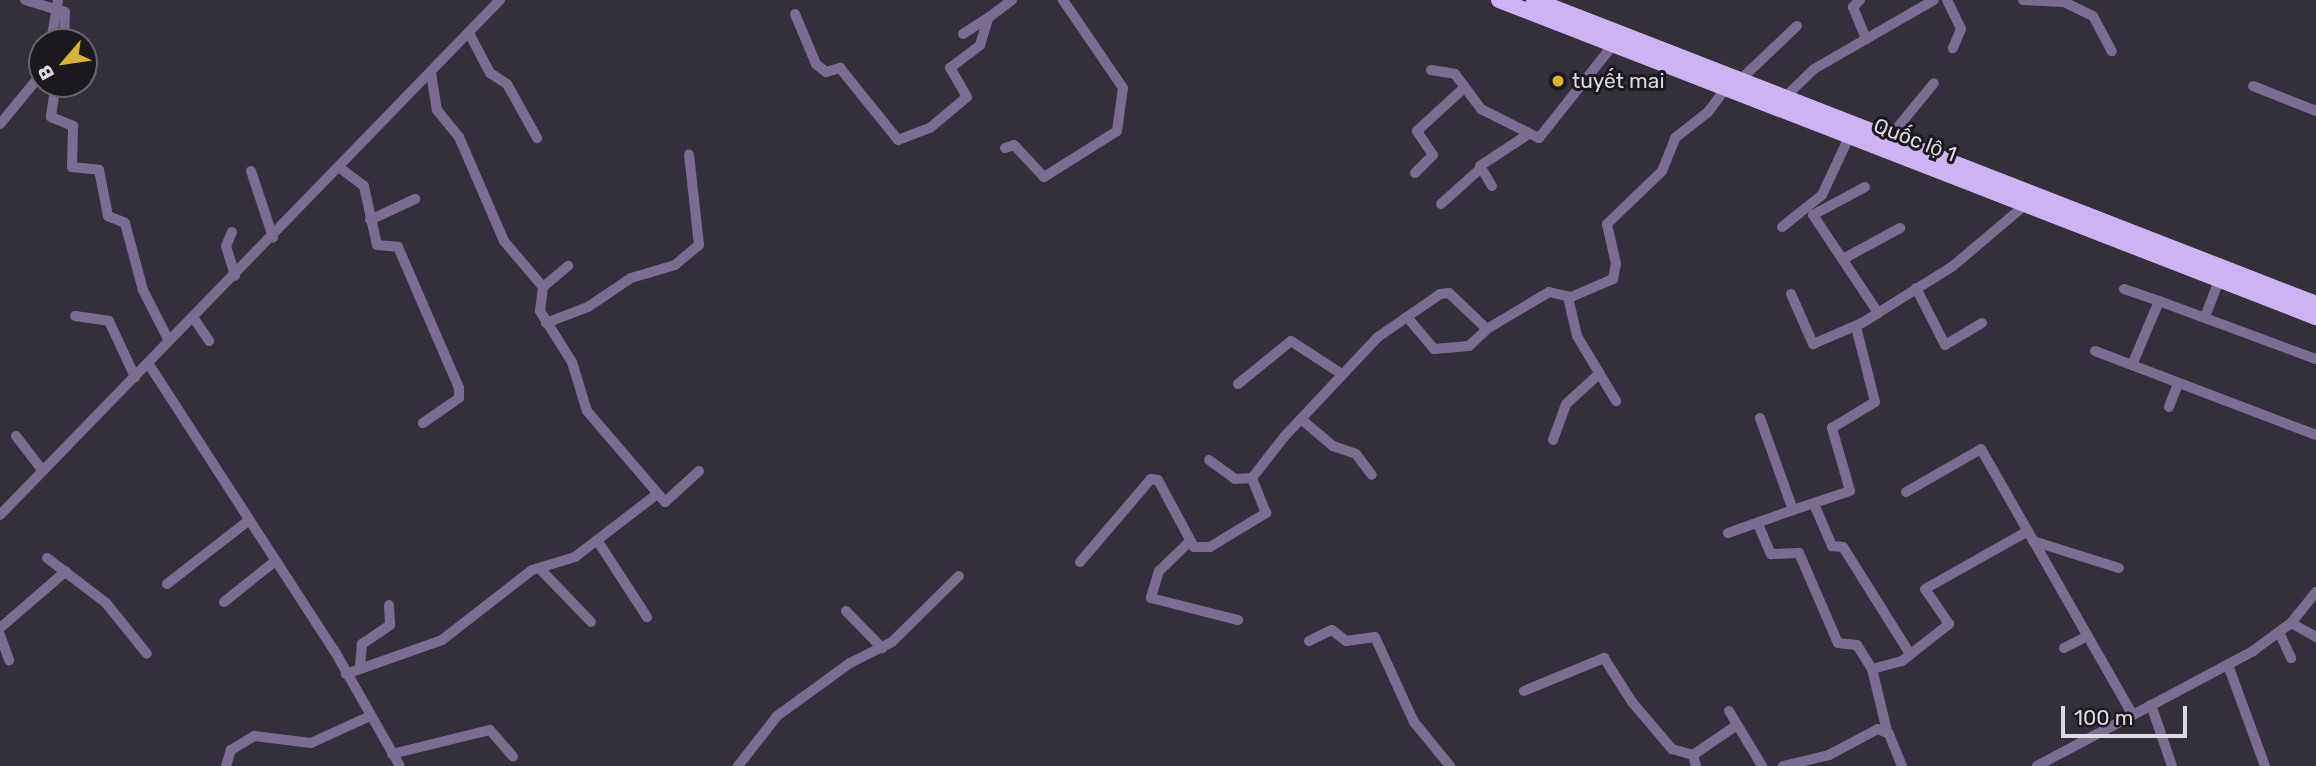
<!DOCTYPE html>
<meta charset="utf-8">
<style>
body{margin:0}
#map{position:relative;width:2316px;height:766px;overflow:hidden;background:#34303b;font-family:Rubik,sans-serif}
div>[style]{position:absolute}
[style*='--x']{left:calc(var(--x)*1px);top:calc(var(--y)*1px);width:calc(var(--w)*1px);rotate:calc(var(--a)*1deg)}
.minor>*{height:10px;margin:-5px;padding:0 5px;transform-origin:5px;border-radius:5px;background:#7a6d90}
.trunk>*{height:16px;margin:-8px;padding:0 8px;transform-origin:8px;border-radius:8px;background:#ccb4f2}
.dots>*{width:19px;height:19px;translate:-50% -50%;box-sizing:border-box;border:4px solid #1b191e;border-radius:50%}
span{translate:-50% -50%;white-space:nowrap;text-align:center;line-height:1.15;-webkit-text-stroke:6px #1b191e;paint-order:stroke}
.poi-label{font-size:21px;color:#dcdae0}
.left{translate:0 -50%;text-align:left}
.street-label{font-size:21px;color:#dcdae0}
.north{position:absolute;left:28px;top:28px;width:70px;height:70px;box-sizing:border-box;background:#1b191e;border:2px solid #68666c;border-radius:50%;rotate:241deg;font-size:19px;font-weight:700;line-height:28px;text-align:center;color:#dcdae0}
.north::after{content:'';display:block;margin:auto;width:24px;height:32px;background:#d8b434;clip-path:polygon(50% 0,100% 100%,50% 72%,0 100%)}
.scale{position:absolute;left:2061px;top:706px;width:126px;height:32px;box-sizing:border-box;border:4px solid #dcdae0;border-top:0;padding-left:9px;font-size:21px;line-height:24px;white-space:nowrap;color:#dcdae0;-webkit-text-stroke:5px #1b191e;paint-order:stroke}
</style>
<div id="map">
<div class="minor">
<div style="--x:25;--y:0;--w:42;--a:16.7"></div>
<div style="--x:65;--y:12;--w:30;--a:92"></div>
<div style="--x:1860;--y:0;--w:10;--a:135"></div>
<div style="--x:1853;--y:7;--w:35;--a:68"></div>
<div style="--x:1947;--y:0;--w:32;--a:64"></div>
<div style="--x:1961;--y:29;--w:21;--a:113"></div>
<div style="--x:2023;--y:0;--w:41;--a:2.8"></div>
<div style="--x:2064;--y:2;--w:32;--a:26"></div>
<div style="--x:2093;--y:16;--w:40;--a:62"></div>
<div style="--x:795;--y:14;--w:54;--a:67.2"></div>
<div style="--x:816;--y:64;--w:13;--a:39"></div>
<div style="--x:826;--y:72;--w:15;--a:-16"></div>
<div style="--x:840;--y:68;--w:92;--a:51.1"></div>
<div style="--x:898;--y:140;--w:34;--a:-21"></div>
<div style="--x:930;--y:128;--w:48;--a:-40"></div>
<div style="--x:967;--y:97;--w:34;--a:-120"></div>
<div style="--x:950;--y:68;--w:38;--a:-37"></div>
<div style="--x:980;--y:45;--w:28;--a:-73"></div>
<div style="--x:988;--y:18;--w:30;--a:-37"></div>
<div style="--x:469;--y:33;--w:45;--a:62.3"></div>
<div style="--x:490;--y:73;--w:20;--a:33"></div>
<div style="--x:507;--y:84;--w:62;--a:60.9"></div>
<div style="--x:963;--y:34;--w:30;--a:-33"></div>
<div style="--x:51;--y:42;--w:43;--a:-80.5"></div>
<div style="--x:1431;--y:70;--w:24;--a:9"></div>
<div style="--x:1455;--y:74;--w:44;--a:53.4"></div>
<div style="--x:1481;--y:109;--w:65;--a:26.6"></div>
<div style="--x:1539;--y:138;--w:119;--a:-51.5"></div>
<div style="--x:431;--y:73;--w:37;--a:81"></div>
<div style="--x:437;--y:110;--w:35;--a:51"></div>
<div style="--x:459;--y:137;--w:113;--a:66.6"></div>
<div style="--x:504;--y:241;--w:60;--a:49.7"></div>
<div style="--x:543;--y:287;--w:24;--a:97"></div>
<div style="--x:540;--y:311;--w:60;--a:57.9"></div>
<div style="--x:572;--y:362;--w:51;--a:73"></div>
<div style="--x:587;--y:411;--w:120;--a:49.4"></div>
<div style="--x:665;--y:502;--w:46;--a:-42.4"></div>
<div style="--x:1739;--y:81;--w:80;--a:-43.5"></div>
<div style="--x:56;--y:84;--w:33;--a:99"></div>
<div style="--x:51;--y:117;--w:24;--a:22"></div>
<div style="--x:73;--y:126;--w:41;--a:91.4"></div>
<div style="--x:72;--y:167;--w:27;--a:6"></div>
<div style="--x:99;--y:170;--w:47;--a:78.9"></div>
<div style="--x:108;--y:216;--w:18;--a:22"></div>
<div style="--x:125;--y:223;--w:69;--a:75"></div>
<div style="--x:143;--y:290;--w:57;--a:63"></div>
<div style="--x:2253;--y:86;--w:68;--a:21.6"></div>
<div style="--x:1783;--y:99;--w:43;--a:-44.1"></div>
<div style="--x:1814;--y:69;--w:138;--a:-29.9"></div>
<div style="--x:0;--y:124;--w:66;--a:-50.5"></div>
<div style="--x:1888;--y:139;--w:72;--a:-50.6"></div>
<div style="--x:1005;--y:148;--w:9;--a:-18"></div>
<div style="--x:1014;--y:145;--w:44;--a:46.8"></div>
<div style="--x:1044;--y:177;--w:86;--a:-32.2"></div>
<div style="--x:1117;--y:131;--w:43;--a:-82.1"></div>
<div style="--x:1123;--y:88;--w:107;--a:-124.3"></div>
<div style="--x:340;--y:168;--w:30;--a:37"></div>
<div style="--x:364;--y:186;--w:60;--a:77.6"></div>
<div style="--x:377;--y:245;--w:21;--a:5"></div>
<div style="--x:398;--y:247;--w:154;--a:66.6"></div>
<div style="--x:459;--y:388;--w:10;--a:90"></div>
<div style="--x:459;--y:398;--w:44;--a:145.2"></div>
<div style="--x:251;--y:171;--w:70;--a:71.6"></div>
<div style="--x:1415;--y:173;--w:25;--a:-45"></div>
<div style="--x:1433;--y:155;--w:29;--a:-124"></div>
<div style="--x:1417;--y:131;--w:64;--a:-42.5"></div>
<div style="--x:1492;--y:186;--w:23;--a:-121"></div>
<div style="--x:1480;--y:166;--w:56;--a:-33.4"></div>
<div style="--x:1865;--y:187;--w:59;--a:151.7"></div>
<div style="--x:1813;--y:215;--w:118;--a:56.4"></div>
<div style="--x:1441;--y:204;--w:54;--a:-42"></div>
<div style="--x:370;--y:220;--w:50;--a:-25"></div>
<div style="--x:1782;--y:227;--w:51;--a:-38.7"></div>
<div style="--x:1822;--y:195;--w:64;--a:-65"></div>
<div style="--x:232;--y:232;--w:15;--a:113"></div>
<div style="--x:226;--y:246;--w:31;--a:73"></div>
<div style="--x:1843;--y:259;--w:65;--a:-28.5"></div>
<div style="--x:543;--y:287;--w:33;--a:-40"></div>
<div style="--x:1916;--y:288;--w:64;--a:63"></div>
<div style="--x:1945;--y:345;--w:43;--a:-30.7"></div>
<div style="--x:2124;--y:289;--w:37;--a:19"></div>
<div style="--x:1791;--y:294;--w:55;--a:66.3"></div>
<div style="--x:1813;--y:344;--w:53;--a:-23.2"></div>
<div style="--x:1862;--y:323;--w:107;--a:-32.1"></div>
<div style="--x:1953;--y:266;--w:94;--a:-40.3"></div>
<div style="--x:1568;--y:297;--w:40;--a:77"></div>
<div style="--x:1577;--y:336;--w:76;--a:59"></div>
<div style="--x:75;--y:316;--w:34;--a:8"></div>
<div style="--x:109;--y:321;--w:62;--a:65.1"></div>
<div style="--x:193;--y:317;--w:29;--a:56"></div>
<div style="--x:1407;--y:317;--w:42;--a:49.8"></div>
<div style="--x:1434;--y:349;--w:35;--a:-5"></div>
<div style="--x:1469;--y:346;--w:25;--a:-43"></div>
<div style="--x:2205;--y:317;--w:40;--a:-69"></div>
<div style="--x:546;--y:323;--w:45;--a:-20.9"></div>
<div style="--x:588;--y:307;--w:52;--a:-34"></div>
<div style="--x:631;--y:278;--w:46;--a:-16.5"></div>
<div style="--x:675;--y:265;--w:31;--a:-40"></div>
<div style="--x:699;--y:245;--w:91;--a:-96.3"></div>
<div style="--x:2095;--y:351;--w:236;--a:20.8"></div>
<div style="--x:148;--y:363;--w:342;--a:57.1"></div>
<div style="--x:334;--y:650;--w:133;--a:60.4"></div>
<div style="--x:2132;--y:365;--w:69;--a:-67.1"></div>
<div style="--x:2159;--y:301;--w:167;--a:20.3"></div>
<div style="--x:1238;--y:384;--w:68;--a:-39.1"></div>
<div style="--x:1291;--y:341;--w:59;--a:33.1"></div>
<div style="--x:2169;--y:407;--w:25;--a:-69"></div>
<div style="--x:1760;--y:418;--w:98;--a:70.3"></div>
<div style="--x:1793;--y:510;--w:60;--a:-18.4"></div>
<div style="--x:1850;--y:491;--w:66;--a:-105.9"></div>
<div style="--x:1832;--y:428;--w:50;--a:-31.2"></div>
<div style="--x:1875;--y:402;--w:77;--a:-104.2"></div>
<div style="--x:1301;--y:419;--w:42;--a:40.2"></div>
<div style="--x:1333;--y:446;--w:24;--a:19"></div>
<div style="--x:1356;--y:454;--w:26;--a:53"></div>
<div style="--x:16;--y:436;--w:44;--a:52.4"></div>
<div style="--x:1553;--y:440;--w:38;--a:-70"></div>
<div style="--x:1566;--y:404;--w:45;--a:-42.3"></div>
<div style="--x:1209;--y:460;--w:32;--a:36"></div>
<div style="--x:1235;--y:479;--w:17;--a:-3"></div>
<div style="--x:1906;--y:492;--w:86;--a:-29.8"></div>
<div style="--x:1981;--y:449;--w:306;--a:60.3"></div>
<div style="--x:1814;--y:504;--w:46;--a:66.8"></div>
<div style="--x:1832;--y:546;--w:11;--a:5"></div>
<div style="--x:1843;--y:547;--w:126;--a:57.9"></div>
<div style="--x:0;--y:515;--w:718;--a:-45.85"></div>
<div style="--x:1758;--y:524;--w:33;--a:67"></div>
<div style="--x:1771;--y:554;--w:28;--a:-2"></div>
<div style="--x:1799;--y:553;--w:98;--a:66.6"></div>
<div style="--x:1838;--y:643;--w:19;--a:6"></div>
<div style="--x:1857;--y:645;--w:28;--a:58"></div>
<div style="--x:1728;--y:533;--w:69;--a:-19.5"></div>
<div style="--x:597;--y:540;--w:92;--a:57"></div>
<div style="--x:2033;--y:541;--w:90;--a:17.4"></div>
<div style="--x:1188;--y:543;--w:40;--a:136"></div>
<div style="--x:1159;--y:571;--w:28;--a:107"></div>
<div style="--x:1151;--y:598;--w:90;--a:14.2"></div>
<div style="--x:47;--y:558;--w:74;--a:37.3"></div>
<div style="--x:106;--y:603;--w:65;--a:51.2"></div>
<div style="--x:1080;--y:562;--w:109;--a:-49.5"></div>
<div style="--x:1151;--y:479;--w:7;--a:8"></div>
<div style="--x:1158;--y:480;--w:76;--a:61.8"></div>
<div style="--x:1194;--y:547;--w:16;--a:0"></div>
<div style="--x:1210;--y:547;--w:66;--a:-31.3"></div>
<div style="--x:1266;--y:513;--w:38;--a:-112"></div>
<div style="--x:1252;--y:478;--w:52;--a:-52"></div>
<div style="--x:1284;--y:437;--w:137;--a:-46.8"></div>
<div style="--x:1378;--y:337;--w:75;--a:-34.7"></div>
<div style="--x:1440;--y:294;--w:9;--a:-6"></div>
<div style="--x:1449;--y:293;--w:52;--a:43.5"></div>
<div style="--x:1487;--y:329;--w:72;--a:-30.8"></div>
<div style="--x:1549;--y:292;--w:23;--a:13"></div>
<div style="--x:1571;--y:297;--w:46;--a:-23.2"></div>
<div style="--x:1613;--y:279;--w:15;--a:-79"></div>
<div style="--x:1616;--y:264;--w:41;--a:-102.7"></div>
<div style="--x:1607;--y:224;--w:76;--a:-43.9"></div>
<div style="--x:1662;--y:171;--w:35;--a:-68"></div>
<div style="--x:1675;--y:138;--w:42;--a:-38.2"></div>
<div style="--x:1708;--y:112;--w:30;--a:-53"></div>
<div style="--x:541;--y:570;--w:72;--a:46.1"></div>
<div style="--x:167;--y:584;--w:103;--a:-37.9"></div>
<div style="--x:224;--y:602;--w:64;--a:-38.7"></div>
<div style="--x:846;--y:611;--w:52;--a:45.8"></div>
<div style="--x:2291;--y:623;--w:29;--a:29"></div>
<div style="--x:0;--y:628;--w:87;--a:-40.8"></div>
<div style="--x:2279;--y:632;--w:29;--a:65"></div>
<div style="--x:0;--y:635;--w:27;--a:70"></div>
<div style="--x:1309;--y:641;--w:25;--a:-26"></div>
<div style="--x:1332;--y:630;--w:18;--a:38"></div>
<div style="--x:1346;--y:641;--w:29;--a:-8"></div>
<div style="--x:1375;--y:637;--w:94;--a:65.4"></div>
<div style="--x:1414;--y:722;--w:57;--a:50.7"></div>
<div style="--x:2064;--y:648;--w:25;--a:-27"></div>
<div style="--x:2228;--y:665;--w:108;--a:69.9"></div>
<div style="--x:360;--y:666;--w:22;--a:-85"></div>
<div style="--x:362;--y:644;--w:34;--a:-34"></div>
<div style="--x:390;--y:625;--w:20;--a:-93"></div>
<div style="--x:346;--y:674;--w:102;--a:-19.5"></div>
<div style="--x:442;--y:640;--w:114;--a:-37.9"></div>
<div style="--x:532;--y:570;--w:45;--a:-16.8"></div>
<div style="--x:575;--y:557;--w:103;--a:-37.5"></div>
<div style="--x:1524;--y:691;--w:87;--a:-22.4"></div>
<div style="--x:1604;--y:658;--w:52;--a:57.5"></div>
<div style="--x:1632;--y:702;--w:62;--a:49.6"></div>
<div style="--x:1672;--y:749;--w:22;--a:16"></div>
<div style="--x:1693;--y:755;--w:11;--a:75"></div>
<div style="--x:2151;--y:705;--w:65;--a:71"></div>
<div style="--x:1729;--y:711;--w:64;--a:59"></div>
<div style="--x:1887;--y:731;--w:64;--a:-103.6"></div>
<div style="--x:1872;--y:669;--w:31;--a:-15"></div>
<div style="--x:1902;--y:661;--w:60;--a:-38.2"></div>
<div style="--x:1949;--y:624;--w:42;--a:-124.4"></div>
<div style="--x:1925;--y:589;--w:118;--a:-29.4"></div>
<div style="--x:392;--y:754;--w:101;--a:-13.8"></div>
<div style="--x:490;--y:730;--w:35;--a:49"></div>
<div style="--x:1693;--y:755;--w:53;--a:-34.3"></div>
<div style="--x:226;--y:766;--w:17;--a:-73"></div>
<div style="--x:231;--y:750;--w:27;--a:-31"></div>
<div style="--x:254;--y:736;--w:57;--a:7"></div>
<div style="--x:311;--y:743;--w:65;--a:-24.6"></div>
<div style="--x:738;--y:766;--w:63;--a:-52"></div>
<div style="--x:777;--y:716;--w:90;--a:-36"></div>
<div style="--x:850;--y:663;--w:47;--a:-26.6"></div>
<div style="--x:892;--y:642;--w:94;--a:-44.6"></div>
<div style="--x:1783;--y:766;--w:47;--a:-13.4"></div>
<div style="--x:1829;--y:755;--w:55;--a:-28"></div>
<div style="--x:1878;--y:729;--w:12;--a:24"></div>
<div style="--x:1889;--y:734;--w:35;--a:68"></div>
<div style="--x:2037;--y:766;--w:245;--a:-28"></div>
<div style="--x:2253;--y:651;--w:47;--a:-36.4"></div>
<div style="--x:2291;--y:623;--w:40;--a:-51"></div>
</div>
<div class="trunk">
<div style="--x:1499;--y:0;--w:876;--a:21.21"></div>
<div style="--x:1534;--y:0;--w:839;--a:21.24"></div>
</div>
<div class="dots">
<div style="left:1558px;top:81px;background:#d8b434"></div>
</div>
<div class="poi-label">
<span class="left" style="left:1572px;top:81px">tuyết mai</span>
</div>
<div class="street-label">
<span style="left:1915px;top:140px;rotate:21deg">Quốc lộ 1</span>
</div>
<div class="north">B</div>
<div class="scale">100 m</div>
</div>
